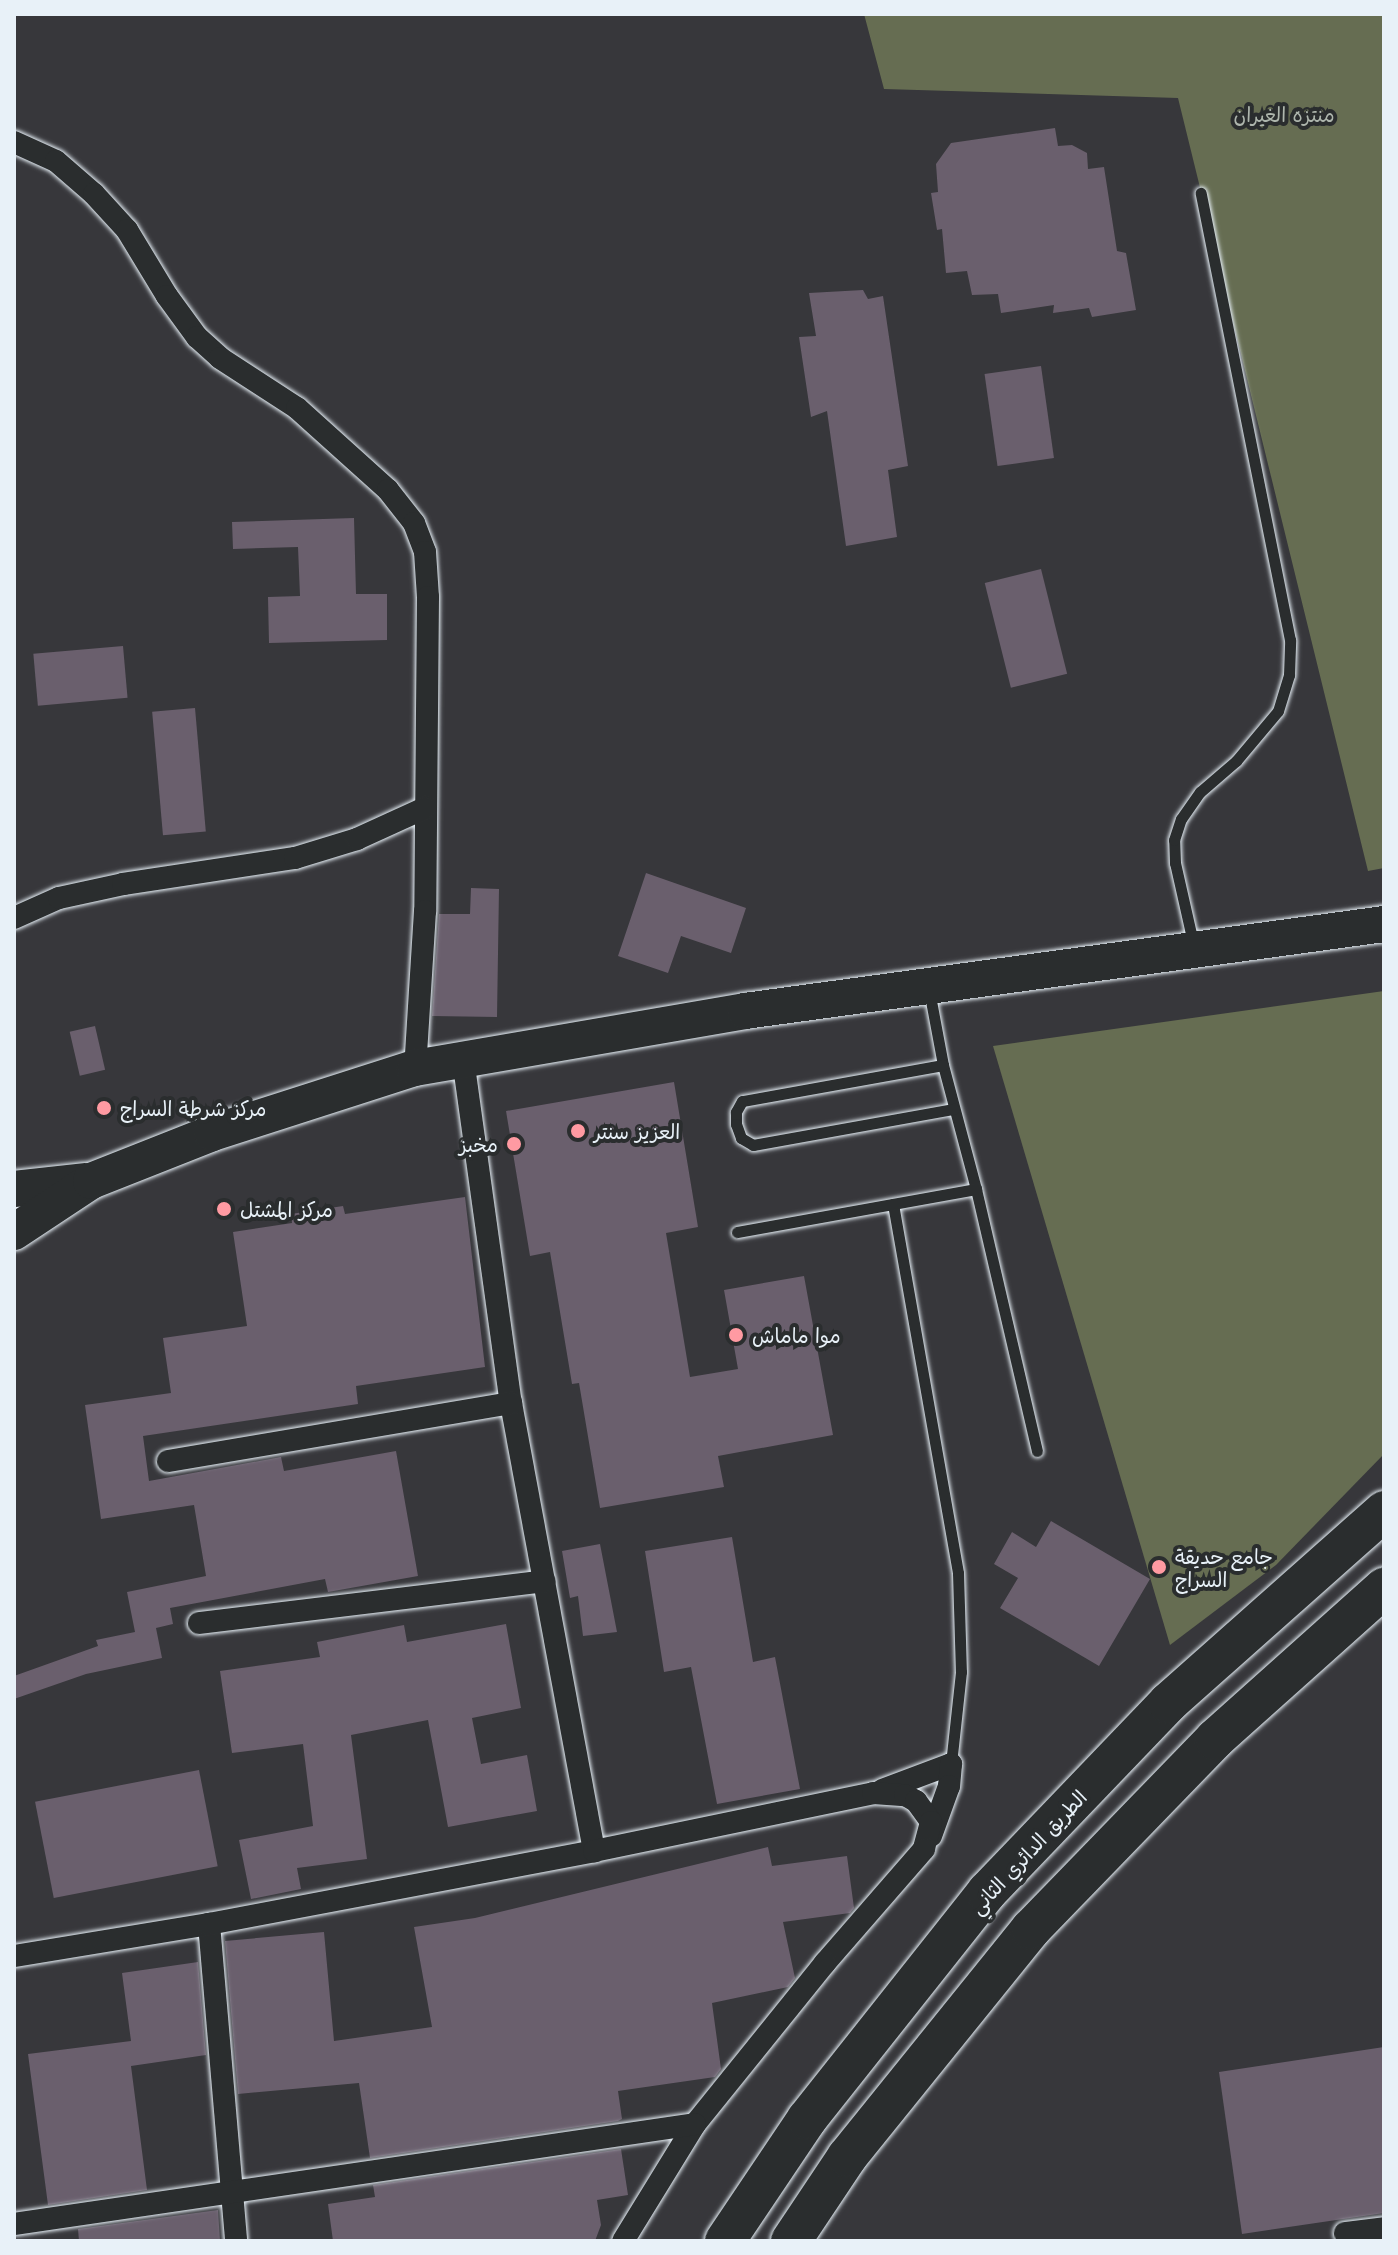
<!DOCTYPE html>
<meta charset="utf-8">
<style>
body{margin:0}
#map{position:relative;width:1398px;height:2255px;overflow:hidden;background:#37373b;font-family:Mali,"Playpen Sans Arabic",sans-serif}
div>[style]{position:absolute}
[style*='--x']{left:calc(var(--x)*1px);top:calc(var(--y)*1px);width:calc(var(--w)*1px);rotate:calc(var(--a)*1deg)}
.green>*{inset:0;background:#666d52}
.building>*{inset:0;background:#6a5f6d;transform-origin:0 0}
.roads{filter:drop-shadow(0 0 2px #e8f1f8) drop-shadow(0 0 2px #e8f1f8)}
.service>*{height:11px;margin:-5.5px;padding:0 5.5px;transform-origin:5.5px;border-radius:5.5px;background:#2a2d2e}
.minor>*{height:22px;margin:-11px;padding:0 11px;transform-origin:11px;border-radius:11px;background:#2a2d2e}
.primary>*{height:36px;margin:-18px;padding:0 18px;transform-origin:18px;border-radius:18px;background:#2a2d2e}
.motorway>*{height:40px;margin:-20px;padding:0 20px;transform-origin:20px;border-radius:20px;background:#2a2d2e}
.dots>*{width:22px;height:22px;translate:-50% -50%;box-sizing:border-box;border:4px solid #2a2d2e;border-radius:50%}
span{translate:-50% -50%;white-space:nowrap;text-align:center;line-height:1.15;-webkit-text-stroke:8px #2a2d2e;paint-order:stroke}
.park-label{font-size:20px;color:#aeb6ad}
.poi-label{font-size:20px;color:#e8f1f8}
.left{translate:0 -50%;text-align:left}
.right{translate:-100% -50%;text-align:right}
.street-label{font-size:20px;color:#e8f1f8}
.frame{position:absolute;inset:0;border:16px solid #e8f1f8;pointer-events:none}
</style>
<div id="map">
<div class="green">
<div style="clip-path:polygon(864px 14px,1384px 14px,1384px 868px,1368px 871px,1178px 98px,884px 89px)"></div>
<div style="clip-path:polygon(1384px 991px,1384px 1454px,1276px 1565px,1170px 1645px,993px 1046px)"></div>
</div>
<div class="building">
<div style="clip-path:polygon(1055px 128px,1058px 146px,1072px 145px,1087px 153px,1088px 169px,1104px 167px,1117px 251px,1126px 253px,1136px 310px,1092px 317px,1089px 308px,1053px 313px,1054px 305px,1001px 313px,998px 294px,972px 295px,967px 271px,946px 273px,942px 229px,937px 230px,931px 193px,938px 192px,936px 164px,951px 143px)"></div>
<div style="clip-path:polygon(863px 290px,868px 299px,883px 296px,908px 466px,888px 470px,897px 537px,846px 546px,827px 411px,811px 417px,799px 337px,816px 336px,809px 293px)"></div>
<div style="left:1041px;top:366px;width:93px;height:57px;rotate:82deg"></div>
<div style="clip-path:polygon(354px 518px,356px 594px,387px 594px,387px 640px,269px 643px,268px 597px,300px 596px,298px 547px,233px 549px,232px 522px)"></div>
<div style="left:1041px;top:569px;width:108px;height:58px;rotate:76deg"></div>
<div style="left:123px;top:646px;width:52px;height:90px;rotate:85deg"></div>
<div style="left:195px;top:708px;width:124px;height:43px;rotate:85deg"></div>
<div style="clip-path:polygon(646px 873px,746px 908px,731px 953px,681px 936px,668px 973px,618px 956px)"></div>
<div style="clip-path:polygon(471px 888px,499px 889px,497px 1017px,432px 1016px,439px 914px,470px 914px)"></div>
<div style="left:95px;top:1026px;width:45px;height:26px;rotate:77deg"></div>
<div style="clip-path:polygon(674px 1082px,698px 1227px,666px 1233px,690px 1377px,738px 1369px,724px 1290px,804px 1276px,833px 1435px,718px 1456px,724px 1487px,600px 1508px,579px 1383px,572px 1384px,550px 1252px,530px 1256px,506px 1111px)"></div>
<div style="clip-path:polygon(465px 1197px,485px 1367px,356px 1386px,358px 1404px,143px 1436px,149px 1481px,281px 1457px,284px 1471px,396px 1451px,418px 1576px,328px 1592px,325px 1579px,170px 1608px,173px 1624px,156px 1628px,162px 1658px,86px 1674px,14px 1699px,14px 1676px,98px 1646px,96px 1640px,135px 1632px,127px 1592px,206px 1576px,194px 1505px,101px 1519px,85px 1405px,171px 1393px,163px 1338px,247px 1326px,233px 1232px,292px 1223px,291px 1214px,343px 1206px,345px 1214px)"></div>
<div style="clip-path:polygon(1051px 1521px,1150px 1579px,1099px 1666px,1000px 1608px,1018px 1578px,994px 1564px,1012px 1532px,1036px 1547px)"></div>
<div style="clip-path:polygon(732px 1537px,753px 1662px,775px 1657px,800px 1789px,717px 1804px,691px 1667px,664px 1672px,645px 1551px)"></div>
<div style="clip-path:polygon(600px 1544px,617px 1632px,583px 1636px,578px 1596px,570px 1598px,562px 1551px)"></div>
<div style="clip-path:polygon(506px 1624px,521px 1708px,472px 1718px,481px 1764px,527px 1755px,537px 1811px,448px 1827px,428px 1720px,351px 1735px,367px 1859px,297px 1868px,301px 1889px,251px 1899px,239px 1840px,313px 1826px,303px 1744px,232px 1753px,220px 1671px,320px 1657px,317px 1642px,404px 1625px,407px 1642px)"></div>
<div style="left:199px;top:1770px;width:98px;height:167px;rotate:79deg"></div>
<div style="clip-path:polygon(768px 1847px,772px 1866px,847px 1856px,854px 1908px,850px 1913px,783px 1922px,795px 1978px,788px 1987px,712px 2003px,721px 2069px,715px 2077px,618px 2091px,622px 2119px,618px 2121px,370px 2158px,359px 2083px,238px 2094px,225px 1941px,324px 1932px,334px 2041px,432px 2027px,414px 1927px,475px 1918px)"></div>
<div style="clip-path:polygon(198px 1962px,206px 2055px,131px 2066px,147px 2190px,48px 2205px,28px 2054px,131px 2041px,122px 1973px)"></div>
<div style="clip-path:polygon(1384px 2047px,1384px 2213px,1242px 2234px,1219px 2072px)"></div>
<div style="clip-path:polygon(621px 2149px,628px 2195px,597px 2200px,601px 2225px,595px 2241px,333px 2241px,328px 2204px,375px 2197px,373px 2185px)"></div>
<div style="clip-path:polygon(218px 2210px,220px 2241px,79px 2241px,78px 2229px)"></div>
</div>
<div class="roads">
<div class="service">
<div style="--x:1194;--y:947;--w:86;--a:-102.7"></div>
<div style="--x:1175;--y:863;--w:23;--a:-92"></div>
<div style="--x:1174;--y:840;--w:22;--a:-72"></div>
<div style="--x:1181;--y:819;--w:33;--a:-55"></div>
<div style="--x:1200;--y:792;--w:48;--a:-40.7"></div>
<div style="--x:1236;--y:761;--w:65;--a:-50"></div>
<div style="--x:1278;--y:711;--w:38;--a:-73"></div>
<div style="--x:1289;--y:675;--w:35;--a:-88"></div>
<div style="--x:1290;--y:640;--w:456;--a:-101.3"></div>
<div style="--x:929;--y:990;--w:76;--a:79.4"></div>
<div style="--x:943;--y:1065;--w:128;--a:75.1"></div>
<div style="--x:976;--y:1189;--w:269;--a:76.9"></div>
<div style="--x:943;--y:1065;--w:204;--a:169.8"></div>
<div style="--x:742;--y:1101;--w:13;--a:119"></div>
<div style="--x:736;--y:1112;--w:12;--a:90"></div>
<div style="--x:736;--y:1124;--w:15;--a:70"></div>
<div style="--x:741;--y:1138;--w:14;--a:30"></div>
<div style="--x:753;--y:1145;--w:204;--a:-10.2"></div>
<div style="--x:893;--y:1204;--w:375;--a:80"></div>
<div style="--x:958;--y:1573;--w:99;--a:88.3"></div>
<div style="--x:961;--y:1672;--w:93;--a:96.2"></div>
<div style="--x:737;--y:1232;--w:243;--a:-10.2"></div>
</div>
<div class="minor">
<div style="--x:14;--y:142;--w:46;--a:24.3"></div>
<div style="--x:56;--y:161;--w:50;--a:41"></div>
<div style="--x:94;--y:194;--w:49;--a:47.5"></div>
<div style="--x:127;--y:230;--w:77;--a:58.8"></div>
<div style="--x:167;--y:296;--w:51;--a:53.8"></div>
<div style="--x:197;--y:337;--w:31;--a:42"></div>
<div style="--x:220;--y:358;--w:92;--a:33"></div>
<div style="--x:297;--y:408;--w:122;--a:42"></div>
<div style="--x:388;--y:490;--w:42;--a:51.8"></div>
<div style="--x:414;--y:523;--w:31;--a:69"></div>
<div style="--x:425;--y:552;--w:45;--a:86.2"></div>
<div style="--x:428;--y:597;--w:314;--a:90.5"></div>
<div style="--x:425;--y:911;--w:157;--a:93.6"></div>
<div style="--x:14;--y:918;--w:49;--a:-24"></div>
<div style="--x:59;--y:898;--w:66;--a:-12.3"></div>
<div style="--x:123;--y:884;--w:174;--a:-8.6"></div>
<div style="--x:295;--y:858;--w:65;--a:-17"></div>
<div style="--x:357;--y:839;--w:75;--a:-24.5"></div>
<div style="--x:463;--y:1059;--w:347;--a:82.1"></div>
<div style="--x:511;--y:1403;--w:456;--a:79.5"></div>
<div style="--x:168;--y:1461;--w:348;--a:-9.6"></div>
<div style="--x:199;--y:1623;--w:348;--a:-6.9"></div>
<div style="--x:882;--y:1790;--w:74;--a:-20.6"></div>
<div style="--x:951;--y:1764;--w:22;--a:95"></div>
<div style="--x:949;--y:1786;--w:53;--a:109.8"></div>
<div style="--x:209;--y:1924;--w:318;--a:85.1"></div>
<div style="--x:14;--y:1956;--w:198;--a:-9.3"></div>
<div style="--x:209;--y:1924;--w:392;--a:-10.7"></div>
<div style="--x:594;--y:1851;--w:285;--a:-11.7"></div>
<div style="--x:873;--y:1793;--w:32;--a:4"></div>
<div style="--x:905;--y:1795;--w:13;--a:29"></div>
<div style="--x:916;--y:1801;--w:26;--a:54"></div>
<div style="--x:931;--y:1822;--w:28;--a:105"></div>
<div style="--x:924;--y:1849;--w:151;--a:131"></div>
<div style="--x:825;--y:1963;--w:207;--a:128.9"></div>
<div style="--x:695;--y:2124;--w:137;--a:121.6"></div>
<div style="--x:14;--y:2224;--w:688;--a:-8.35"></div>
<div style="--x:1345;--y:2233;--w:39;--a:-7"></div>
</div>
<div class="primary">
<div style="--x:14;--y:1189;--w:71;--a:-6.4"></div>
<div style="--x:14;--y:1232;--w:92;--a:-33.5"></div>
<div style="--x:91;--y:1181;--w:130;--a:-21.6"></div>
<div style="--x:212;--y:1133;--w:213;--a:-17.8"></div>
<div style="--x:415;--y:1068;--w:335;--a:-9.8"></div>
<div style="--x:745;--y:1011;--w:645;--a:-7.75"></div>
</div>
<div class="motorway">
<div style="--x:725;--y:2241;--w:147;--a:-56.1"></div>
<div style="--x:807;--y:2119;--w:290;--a:-51.6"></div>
<div style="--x:987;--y:1892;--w:262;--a:-46.2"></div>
<div style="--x:1168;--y:1703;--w:289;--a:-41.6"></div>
<div style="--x:791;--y:2241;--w:101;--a:-56.3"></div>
<div style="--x:847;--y:2157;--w:293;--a:-51.1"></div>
<div style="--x:1031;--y:1929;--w:264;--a:-45.9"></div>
<div style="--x:1215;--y:1739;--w:227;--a:-41.8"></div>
</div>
</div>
<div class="dots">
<div style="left:104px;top:1108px;background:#ff9aa2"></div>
<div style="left:578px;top:1131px;background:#ff9aa2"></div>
<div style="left:514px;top:1144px;background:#ff9aa2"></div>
<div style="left:224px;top:1209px;background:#ff9aa2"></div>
<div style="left:736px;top:1335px;background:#ff9aa2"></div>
<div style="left:1159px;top:1567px;background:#ff9aa2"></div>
</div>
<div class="park-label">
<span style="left:1284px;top:114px">منتزه الغيران</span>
</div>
<div class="poi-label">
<span class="left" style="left:120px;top:1108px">مركز شرطة السراج</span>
<span class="left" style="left:594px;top:1131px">العزيز سنتر</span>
<span class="right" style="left:498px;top:1144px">مخبز</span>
<span class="left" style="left:240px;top:1209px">مركز المشتل</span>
<span class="left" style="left:752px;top:1335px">موا ماماش</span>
<span class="left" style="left:1175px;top:1568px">جامع حديقة<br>السراج</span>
</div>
<div class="street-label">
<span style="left:1028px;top:1852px;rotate:-47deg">الطريق الدائري الثاني</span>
</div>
<div class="frame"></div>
</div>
